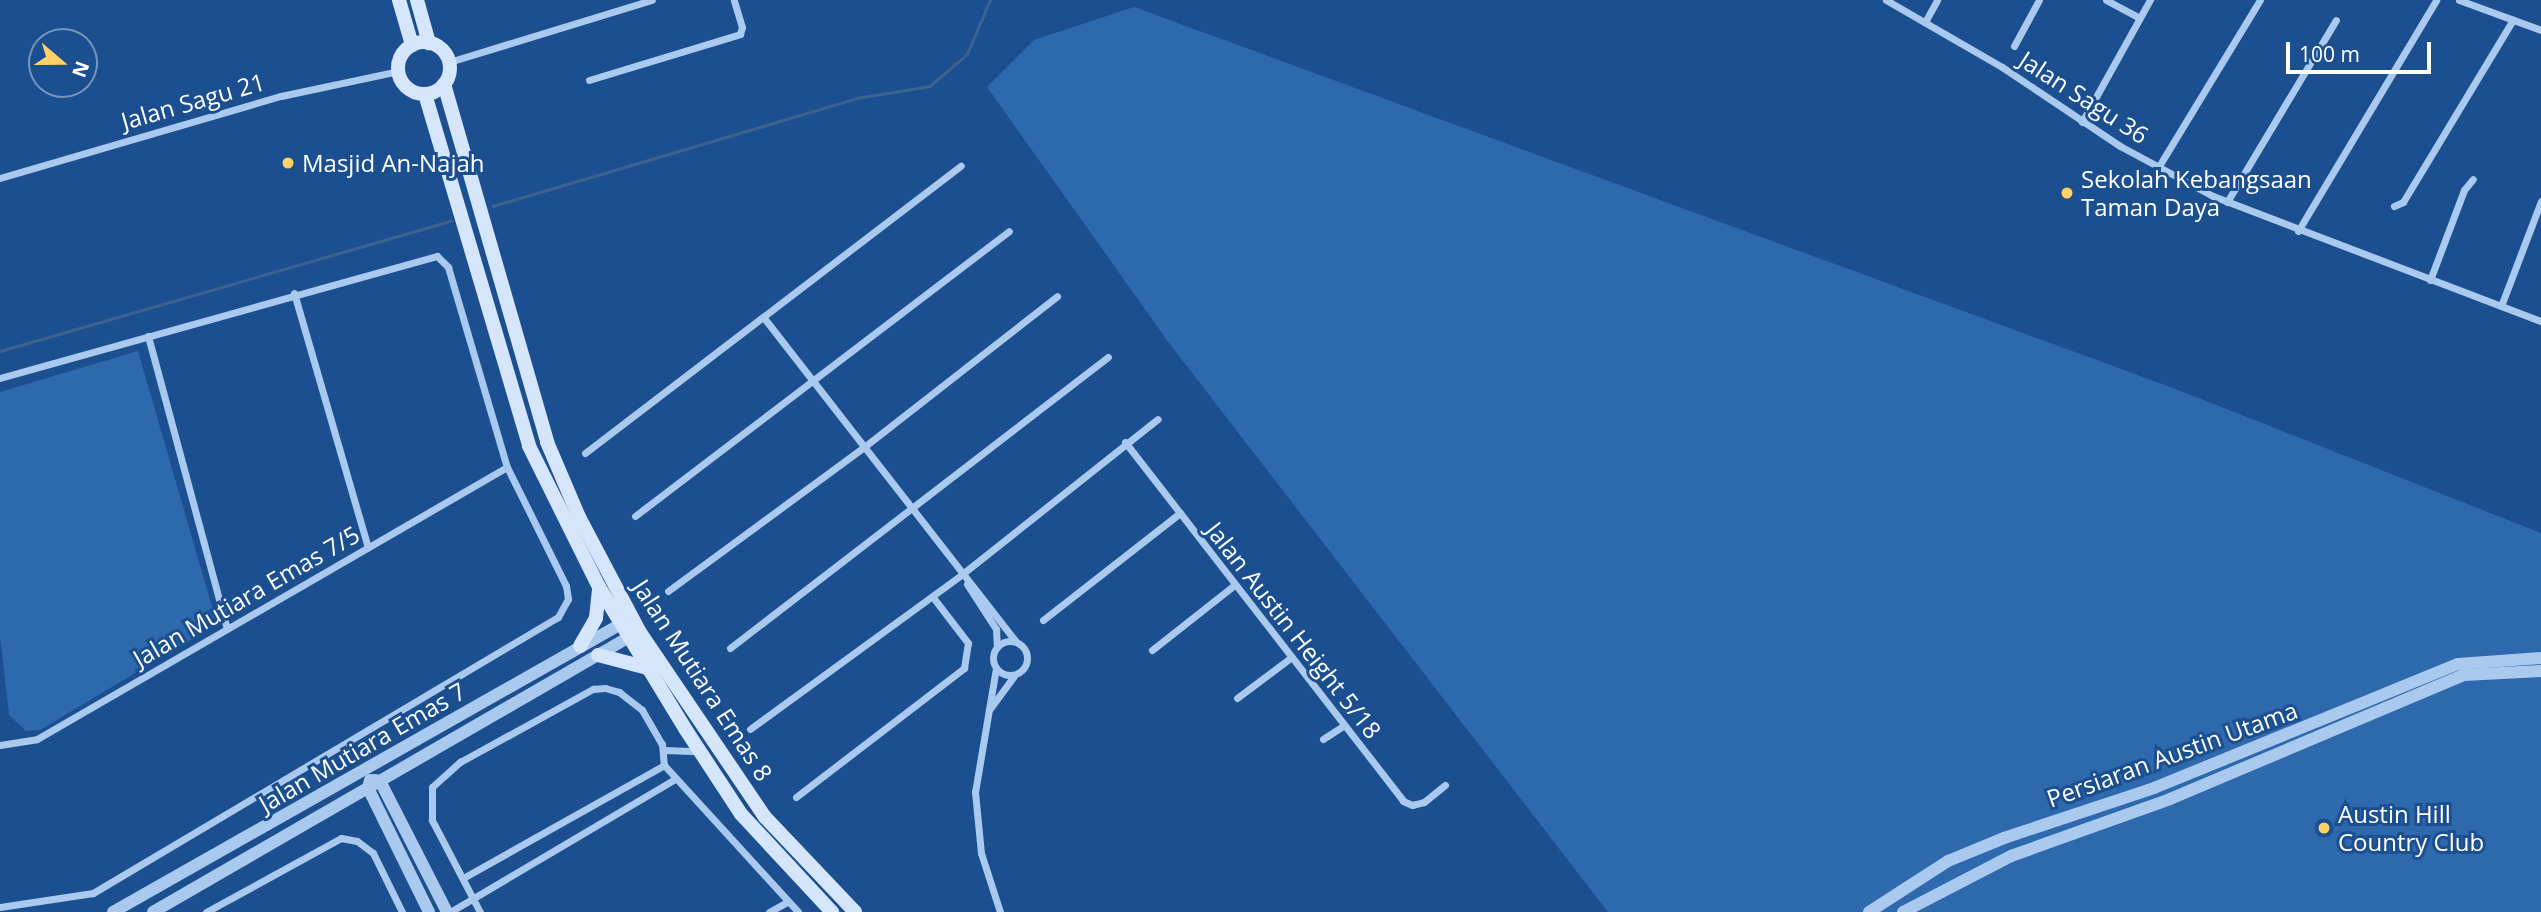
<!DOCTYPE html>
<style>
body{margin:0}
#map{position:relative;width:2541px;height:912px;overflow:hidden;background:#1b4f8f;font-family:"Open Sans",sans-serif}
div>[style]{position:absolute}
[style*='--x']{left:calc(var(--x)*1px);top:calc(var(--y)*1px);width:calc(var(--w)*1px);rotate:calc(var(--a)*1deg)}
.green>*{inset:0;background:#2e69ad}
.stream>*{height:2.5px;margin:-1.25px;padding:0 1.25px;transform-origin:1.25px;border-radius:1.25px;background:#3c6290}
.minor>*{height:7px;margin:-3.5px;padding:0 3.5px;transform-origin:3.5px;border-radius:3.5px;background:#a9c9ee}
.minor>.ring{margin:-3.5px;padding:0;box-sizing:content-box;background:none;border:7px solid #a9c9ee;border-radius:50%}
.tertiary>*{height:12px;margin:-6px;padding:0 6px;transform-origin:6px;border-radius:6px;background:#a9c9ee}
.secondary>*{height:14px;margin:-7px;padding:0 7px;transform-origin:7px;border-radius:7px;background:#d6e6fa}
.secondary>.ring{margin:-7px;padding:0;box-sizing:content-box;background:none;border:14px solid #d6e6fa;border-radius:50%}
.dots>*{width:19px;height:19px;translate:-50% -50%;box-sizing:border-box;border:4px solid #1b4f8f;border-radius:50%}
span{translate:-50% -50%;white-space:nowrap;text-align:center;line-height:1.15;-webkit-text-stroke:6px #1b4f8f;paint-order:stroke}
.street-label{font-size:24px;color:#fff}
.poi-label{font-size:24px;color:#fff}
.left{translate:0 -50%;text-align:left}
.north{position:absolute;left:28px;top:28px;width:70px;height:70px;box-sizing:border-box;background:#1b4f8f;border:2px solid #7695bc;border-radius:50%;rotate:110deg;font-size:19px;font-weight:700;line-height:28px;text-align:center;color:#fff}
.north::after{content:'';display:block;margin:auto;width:24px;height:32px;background:#ffd166;clip-path:polygon(50% 0,100% 100%,50% 72%,0 100%)}
.scale{position:absolute;left:2286px;top:42px;width:145px;height:32px;box-sizing:border-box;border:4px solid #fff;border-top:0;padding-left:9px;font-size:21px;line-height:24px;white-space:nowrap;color:#fff;-webkit-text-stroke:5px #1b4f8f;paint-order:stroke}
</style>
<div id="map">
<div class="green">
<div style="clip-path:polygon(1134px 7px,2173px 388px,2541px 533px,2541px 912px,1608px 912px,1169px 343px,987px 87px,1034px 40px)"></div>
<div style="clip-path:polygon(138px 351px,217px 624px,40px 730px,26px 731px,9px 715px,0 636px,0 392px)"></div>
</div>
<div class="stream">
<div style="--x:493;--y:206;--w:380;--a:-16.5"></div>
<div style="--x:857;--y:98;--w:74;--a:-9.3"></div>
<div style="--x:930;--y:86;--w:49;--a:-40.9"></div>
<div style="--x:967;--y:54;--w:59;--a:-66.9"></div>
<div style="--x:0;--y:351;--w:469;--a:-16.1"></div>
</div>
<div class="minor">
<div style="--x:1886;--y:0;--w:134;--a:30"></div>
<div style="--x:2002;--y:67;--w:142;--a:33.8"></div>
<div style="--x:2120;--y:146;--w:106;--a:28.3"></div>
<div style="--x:2213;--y:196;--w:351;--a:20.9"></div>
<div style="--x:2106;--y:0;--w:38;--a:28"></div>
<div style="--x:2459;--y:0;--w:87;--a:20.1"></div>
<div style="--x:1925;--y:22;--w:25;--a:-61"></div>
<div style="--x:2014;--y:46;--w:52;--a:-61.5"></div>
<div style="--x:449;--y:62;--w:212;--a:-17"></div>
<div style="--x:589;--y:80;--w:158;--a:-16.9"></div>
<div style="--x:740;--y:34;--w:7;--a:-74"></div>
<div style="--x:742;--y:27;--w:28;--a:-107"></div>
<div style="--x:2082;--y:122;--w:140;--a:-60.9"></div>
<div style="--x:2159;--y:166;--w:194;--a:-58.7"></div>
<div style="--x:0;--y:178;--w:293;--a:-16.3"></div>
<div style="--x:281;--y:96;--w:121;--a:-12"></div>
<div style="--x:2227;--y:202;--w:212;--a:-59.1"></div>
<div style="--x:2394;--y:206;--w:10;--a:-24"></div>
<div style="--x:2403;--y:202;--w:213;--a:-58.9"></div>
<div style="--x:2298;--y:231;--w:269;--a:-59.1"></div>
<div style="--x:2430;--y:280;--w:96;--a:-69.3"></div>
<div style="--x:2464;--y:190;--w:14;--a:-51"></div>
<div style="--x:294;--y:293;--w:265;--a:73.8"></div>
<div style="--x:2501;--y:306;--w:112;--a:-69.1"></div>
<div style="--x:764;--y:318;--w:410;--a:52.1"></div>
<div style="--x:148;--y:336;--w:303;--a:74.9"></div>
<div style="--x:0;--y:378;--w:454;--a:-15.6"></div>
<div style="--x:437;--y:256;--w:16;--a:45"></div>
<div style="--x:448;--y:267;--w:209;--a:73.6"></div>
<div style="--x:507;--y:467;--w:133;--a:63.6"></div>
<div style="--x:566;--y:586;--w:13;--a:81"></div>
<div style="--x:568;--y:599;--w:21;--a:119"></div>
<div style="--x:558;--y:617;--w:541;--a:149.31"></div>
<div style="--x:93;--y:893;--w:94;--a:171.4"></div>
<div style="--x:1125;--y:442;--w:454;--a:52.2"></div>
<div style="--x:1403;--y:801;--w:10;--a:24"></div>
<div style="--x:1412;--y:805;--w:12;--a:-14"></div>
<div style="--x:1424;--y:802;--w:27;--a:-39"></div>
<div style="--x:585;--y:453;--w:473;--a:-37.4"></div>
<div style="--x:635;--y:516;--w:470;--a:-37.3"></div>
<div style="--x:967;--y:584;--w:54;--a:57.2"></div>
<div style="--x:996;--y:629;--w:18;--a:87"></div>
<div style="--x:668;--y:591;--w:243;--a:-36.3"></div>
<div style="--x:864;--y:447;--w:245;--a:-38"></div>
<div style="--x:1043;--y:620;--w:174;--a:-38"></div>
<div class="ring" style="left:993px;top:641px;width:27px;height:27px"></div>
<div style="--x:730;--y:648;--w:477;--a:-37.6"></div>
<div style="--x:1152;--y:650;--w:103;--a:-38.3"></div>
<div style="--x:996;--y:668;--w:126;--a:99.6"></div>
<div style="--x:975;--y:792;--w:61;--a:84.4"></div>
<div style="--x:981;--y:853;--w:62;--a:72.1"></div>
<div style="--x:1237;--y:698;--w:65;--a:-36.9"></div>
<div style="--x:989;--y:710;--w:42;--a:-53.7"></div>
<div style="--x:750;--y:729;--w:261;--a:-36.1"></div>
<div style="--x:961;--y:575;--w:251;--a:-38.4"></div>
<div style="--x:1323;--y:739;--w:24;--a:-33"></div>
<div style="--x:0;--y:745;--w:37;--a:-9"></div>
<div style="--x:37;--y:739;--w:543;--a:-30.06"></div>
<div style="--x:664;--y:750;--w:34;--a:2"></div>
<div style="--x:796;--y:797;--w:212;--a:-37.5"></div>
<div style="--x:964;--y:668;--w:25;--a:-81"></div>
<div style="--x:968;--y:643;--w:59;--a:-127.5"></div>
<div style="--x:463;--y:878;--w:231;--a:-29.3"></div>
<div style="--x:206;--y:912;--w:154;--a:-28.7"></div>
<div style="--x:341;--y:838;--w:16;--a:11"></div>
<div style="--x:357;--y:841;--w:20;--a:37"></div>
<div style="--x:373;--y:853;--w:66;--a:63.8"></div>
<div style="--x:450;--y:912;--w:261;--a:-30.6"></div>
<div style="--x:480;--y:912;--w:104;--a:-117.6"></div>
<div style="--x:432;--y:820;--w:33;--a:-90"></div>
<div style="--x:432;--y:787;--w:38;--a:-42"></div>
<div style="--x:460;--y:762;--w:152;--a:-28.8"></div>
<div style="--x:593;--y:689;--w:12;--a:-5"></div>
<div style="--x:605;--y:688;--w:15;--a:16"></div>
<div style="--x:619;--y:692;--w:29;--a:38"></div>
<div style="--x:642;--y:710;--w:39;--a:60"></div>
<div style="--x:662;--y:744;--w:21;--a:85"></div>
<div style="--x:664;--y:765;--w:199;--a:47.6"></div>
<div style="--x:769;--y:912;--w:21;--a:-29"></div>
</div>
<div class="tertiary">
<div style="--x:370;--y:780;--w:8;--a:104"></div>
<div style="--x:368;--y:788;--w:138;--a:63.8"></div>
<div style="--x:374;--y:780;--w:6;--a:9"></div>
<div style="--x:380;--y:781;--w:147;--a:62.9"></div>
<div style="--x:113;--y:912;--w:592;--a:-29.55"></div>
<div style="--x:153;--y:912;--w:558;--a:-30.01"></div>
<div style="--x:1869;--y:912;--w:94;--a:-32.8"></div>
<div style="--x:1948;--y:861;--w:61;--a:-22.3"></div>
<div style="--x:2004;--y:838;--w:158;--a:-18.4"></div>
<div style="--x:2154;--y:788;--w:328;--a:-22.2"></div>
<div style="--x:2458;--y:664;--w:83;--a:-4.1"></div>
<div style="--x:1903;--y:912;--w:122;--a:-27.4"></div>
<div style="--x:2011;--y:856;--w:169;--a:-19.7"></div>
<div style="--x:2170;--y:799;--w:319;--a:-22.9"></div>
<div style="--x:2464;--y:675;--w:77;--a:-3"></div>
</div>
<div class="secondary">
<div style="--x:399;--y:0;--w:47;--a:73.9"></div>
<div style="--x:417;--y:0;--w:45;--a:74.4"></div>
<div class="ring" style="left:398px;top:42px;width:38px;height:38px"></div>
<div style="--x:444;--y:84;--w:373;--a:73.9"></div>
<div style="--x:547;--y:442;--w:82;--a:66.9"></div>
<div style="--x:579;--y:517;--w:129;--a:62.2"></div>
<div style="--x:639;--y:631;--w:225;--a:55.9"></div>
<div style="--x:765;--y:817;--w:131;--a:46.5"></div>
<div style="--x:425;--y:94;--w:367;--a:73.5"></div>
<div style="--x:529;--y:446;--w:157;--a:63.6"></div>
<div style="--x:599;--y:587;--w:167;--a:58.7"></div>
<div style="--x:686;--y:730;--w:100;--a:56.8"></div>
<div style="--x:741;--y:814;--w:134;--a:47.1"></div>
<div style="--x:580;--y:646;--w:32;--a:-60"></div>
<div style="--x:596;--y:618;--w:31;--a:-84"></div>
<div style="--x:598;--y:655;--w:52;--a:14.6"></div>
</div>
<div class="dots">
<div style="left:288px;top:163px;background:#ffd166"></div>
<div style="left:2067px;top:193px;background:#ffd166"></div>
<div style="left:2324px;top:828px;background:#ffd166"></div>
</div>
<div class="street-label">
<span style="left:2084px;top:97px;rotate:33deg">Jalan Sagu 36</span>
<span style="left:193px;top:101px;rotate:-16deg">Jalan Sagu 21</span>
<span style="left:246px;top:596px;rotate:-30deg">Jalan Mutiara Emas 7/5</span>
<span style="left:1294px;top:630px;rotate:52deg">Jalan Austin Height 5/18</span>
<span style="left:703px;top:680px;rotate:57deg">Jalan Mutiara Emas 8</span>
<span style="left:362px;top:747px;rotate:-30deg">Jalan Mutiara Emas 7</span>
<span style="left:2172px;top:754px;rotate:-20deg">Persiaran Austin Utama</span>
</div>
<div class="poi-label">
<span class="left" style="left:302px;top:163px">Masjid An-Najah</span>
<span class="left" style="left:2081px;top:193px">Sekolah Kebangsaan<br>Taman Daya</span>
<span class="left" style="left:2338px;top:828px">Austin Hill<br>Country Club</span>
</div>
<div class="north">N</div>
<div class="scale">100 m</div>
</div>
